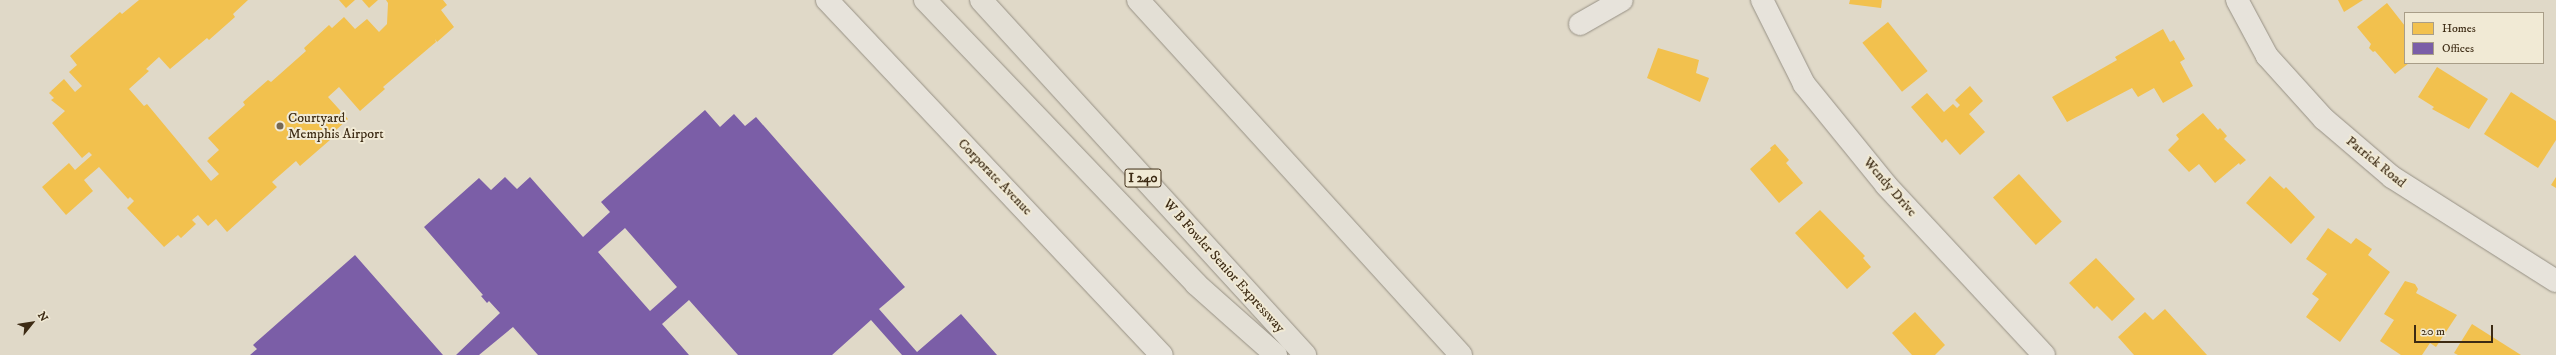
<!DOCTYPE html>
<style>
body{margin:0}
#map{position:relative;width:2556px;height:355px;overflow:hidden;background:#e0d9c8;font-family:"IM FELL DW Pica",serif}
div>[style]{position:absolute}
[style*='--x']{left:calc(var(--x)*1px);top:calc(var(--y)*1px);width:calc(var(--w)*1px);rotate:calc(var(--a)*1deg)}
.homes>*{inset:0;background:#f2c14e;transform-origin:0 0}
.offices>*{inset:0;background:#7b5ea7}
.roads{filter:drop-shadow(0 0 1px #969084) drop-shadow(0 0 1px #969084)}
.minor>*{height:22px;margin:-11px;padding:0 11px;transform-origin:11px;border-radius:11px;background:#e7e3db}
.highway>*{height:22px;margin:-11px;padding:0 11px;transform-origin:11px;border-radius:11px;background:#e3dfd5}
.dots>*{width:11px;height:11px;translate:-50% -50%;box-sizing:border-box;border:2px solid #f1ead5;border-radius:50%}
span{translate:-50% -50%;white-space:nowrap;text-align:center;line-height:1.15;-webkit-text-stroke:4px #f1ead5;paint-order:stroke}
.shield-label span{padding:1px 3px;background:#f1ead5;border:1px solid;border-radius:3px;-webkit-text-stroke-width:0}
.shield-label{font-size:13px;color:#3d2b14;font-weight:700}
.poi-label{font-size:14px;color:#3d2b14}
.left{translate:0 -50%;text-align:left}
.street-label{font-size:14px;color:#3d2b14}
.legend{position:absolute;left:2404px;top:12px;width:140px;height:52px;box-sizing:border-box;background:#f1ead5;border:1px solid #a99e88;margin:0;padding:5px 7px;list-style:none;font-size:12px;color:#3d2b14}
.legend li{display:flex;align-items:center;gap:8px;height:20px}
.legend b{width:20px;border:1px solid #a99e88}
.north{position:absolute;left:12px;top:303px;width:40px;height:40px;-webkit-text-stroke:3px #f1ead5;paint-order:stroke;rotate:60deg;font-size:11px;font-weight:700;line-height:16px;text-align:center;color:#3d2b14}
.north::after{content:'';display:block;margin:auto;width:14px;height:18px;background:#3d2b14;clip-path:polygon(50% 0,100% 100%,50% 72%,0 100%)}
.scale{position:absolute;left:2414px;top:325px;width:79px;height:18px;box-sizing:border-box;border:2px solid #3d2b14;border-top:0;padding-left:5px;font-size:12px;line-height:14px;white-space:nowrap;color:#3d2b14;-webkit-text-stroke:3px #f1ead5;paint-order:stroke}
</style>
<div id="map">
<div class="homes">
<div style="clip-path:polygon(139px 0,248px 0,233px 14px,235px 17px,209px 40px,207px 38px,170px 69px,159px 57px,146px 69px,149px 71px,129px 89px,144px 106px,147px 104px,211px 181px,219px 174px,207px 161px,219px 150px,208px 138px,245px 105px,243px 102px,268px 80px,271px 82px,306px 51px,304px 48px,329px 25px,332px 28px,344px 17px,355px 29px,367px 19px,379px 32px,387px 24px,388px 3px,386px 0,443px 0,447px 5px,441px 10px,454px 27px,437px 42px,435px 39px,436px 42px,383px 87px,385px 89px,360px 111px,339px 87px,328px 97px,348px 119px,336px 130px,338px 133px,300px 166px,296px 161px,272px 182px,277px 187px,227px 232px,216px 219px,208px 226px,198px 215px,192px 220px,196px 224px,181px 238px,178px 235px,164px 247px,127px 208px,134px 201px,130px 197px,128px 199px,99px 167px,84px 180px,93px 191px,66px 215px,42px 187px,69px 163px,75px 170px,92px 155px,89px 152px,82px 158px,52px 123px,65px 111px,51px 100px,54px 98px,49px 93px,64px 79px,75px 92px,82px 86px,69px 72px,77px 65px,70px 56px,120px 12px,122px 14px)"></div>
<div style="clip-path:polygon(339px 0,355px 0,346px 8px)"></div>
<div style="clip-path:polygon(362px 0,378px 0,369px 8px)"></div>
<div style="clip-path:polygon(1850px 0,1882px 0,1881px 8px,1849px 4px)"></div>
<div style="clip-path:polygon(2338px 0,2363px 0,2344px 12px)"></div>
<div style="clip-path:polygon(2387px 3px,2405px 26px,2405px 63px,2409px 63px,2395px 74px,2375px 51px,2373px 52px,2369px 48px,2371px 44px,2357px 27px)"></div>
<div style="left:1888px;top:22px;width:63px;height:33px;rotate:51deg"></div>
<div style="clip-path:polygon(2163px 29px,2170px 42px,2174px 40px,2185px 59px,2180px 62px,2193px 86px,2163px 103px,2154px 88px,2138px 97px,2132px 88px,2067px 122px,2052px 97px,2117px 60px,2115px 57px)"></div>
<div style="clip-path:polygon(1658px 48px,1699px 60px,1696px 73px,1709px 78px,1700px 102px,1647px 78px)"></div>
<div style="clip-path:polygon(2437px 67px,2488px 99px,2469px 129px,2432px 109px,2434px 107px,2418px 97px)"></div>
<div style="clip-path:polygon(1970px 86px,1983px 101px,1969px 114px,1985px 132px,1960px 155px,1946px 139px,1942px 143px,1911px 107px,1927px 93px,1944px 112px,1953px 104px,1957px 108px,1960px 105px,1955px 100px)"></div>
<div style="clip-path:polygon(2511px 92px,2556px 121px,2556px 140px,2538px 168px,2484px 134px)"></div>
<div style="clip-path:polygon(2203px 113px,2218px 130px,2220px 128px,2227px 136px,2224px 139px,2246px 160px,2240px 165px,2239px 163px,2215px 183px,2199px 164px,2189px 172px,2168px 150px,2179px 139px,2176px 135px)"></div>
<div style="clip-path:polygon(1775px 144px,1789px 160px,1786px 163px,1803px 183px,1779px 203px,1750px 169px,1771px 150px,1770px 148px)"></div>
<div style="left:2019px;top:174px;width:64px;height:35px;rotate:48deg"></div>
<div style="clip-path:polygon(2270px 176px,2284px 189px,2286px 187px,2315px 217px,2291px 244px,2246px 203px)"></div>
<div style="clip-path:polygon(2556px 177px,2556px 188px,2551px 185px)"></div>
<div style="clip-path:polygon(1820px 210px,1865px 256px,1863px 258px,1871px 267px,1847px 289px,1795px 233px)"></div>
<div style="clip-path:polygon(2328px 228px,2351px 244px,2356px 238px,2372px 249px,2368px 255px,2390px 272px,2340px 342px,2306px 317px,2319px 299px,2312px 294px,2327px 274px,2306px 259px)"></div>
<div style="clip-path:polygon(2096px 258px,2135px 299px,2112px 321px,2097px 306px,2094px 309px,2069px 283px)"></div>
<div style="clip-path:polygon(2405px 281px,2415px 284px,2418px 289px,2416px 293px,2457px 315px,2436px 347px,2430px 343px,2422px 355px,2401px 355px,2380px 341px,2394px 320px,2384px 314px)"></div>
<div style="clip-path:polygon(2165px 309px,2207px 355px,2134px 355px,2118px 337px,2145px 312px,2153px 320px)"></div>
<div style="clip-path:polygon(1915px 312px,1945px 345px,1935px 355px,1912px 355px,1892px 333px)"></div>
<div style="clip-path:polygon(2472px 324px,2521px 355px,2458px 355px,2454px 353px)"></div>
</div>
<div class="offices">
<div style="clip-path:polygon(evenodd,705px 110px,720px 127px,734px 114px,745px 126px,756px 117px,905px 287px,879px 309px,917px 352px,961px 314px,997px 355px,902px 355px,871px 320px,832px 355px,738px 355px,689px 300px,662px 324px,689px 355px,538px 355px,513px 327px,479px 355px,456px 355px,500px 313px,489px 301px,487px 303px,481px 296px,483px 295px,424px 227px,479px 178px,491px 190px,505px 177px,517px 189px,530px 177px,583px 237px,610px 212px,601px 202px,705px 110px,625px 228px,677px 287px,650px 311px,598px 252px,625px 228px)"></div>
<div style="clip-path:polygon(355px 255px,443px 355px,250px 355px,257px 349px,253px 345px)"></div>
</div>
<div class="roads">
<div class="minor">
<div style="--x:827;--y:0;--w:488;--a:46.7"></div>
<div style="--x:1762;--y:0;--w:94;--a:63.4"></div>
<div style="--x:1804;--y:84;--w:130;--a:50.9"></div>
<div style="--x:1886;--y:185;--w:232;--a:47.1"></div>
<div style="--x:2237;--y:0;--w:64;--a:61.8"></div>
<div style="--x:2267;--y:56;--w:85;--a:47.9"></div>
<div style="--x:2324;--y:119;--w:89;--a:40.5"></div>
<div style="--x:2392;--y:177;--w:194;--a:32.4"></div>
<div style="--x:1580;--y:24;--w:48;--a:-29.7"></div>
</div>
<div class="highway">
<div style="--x:925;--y:0;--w:393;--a:46.3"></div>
<div style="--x:1196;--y:284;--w:107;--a:41.6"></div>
<div style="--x:981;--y:0;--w:481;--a:47.6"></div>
<div style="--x:1138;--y:0;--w:480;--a:47.7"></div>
</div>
</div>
<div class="dots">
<div style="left:280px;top:126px;background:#766853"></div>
</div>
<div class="shield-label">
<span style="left:1143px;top:178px">I 240</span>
</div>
<div class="poi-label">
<span class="left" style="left:288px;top:126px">Courtyard<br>Memphis Airport</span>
</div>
<div class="street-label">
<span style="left:2376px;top:162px;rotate:39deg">Patrick Road</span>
<span style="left:995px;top:177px;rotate:46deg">Corporate Avenue</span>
<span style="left:1890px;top:187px;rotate:49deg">Wendy Drive</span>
<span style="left:1224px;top:266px;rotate:48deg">W B Fowler Senior Expressway</span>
</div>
<ul class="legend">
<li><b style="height:11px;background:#f2c14e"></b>Homes</li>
<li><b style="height:11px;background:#7b5ea7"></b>Offices</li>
</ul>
<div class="north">N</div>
<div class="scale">20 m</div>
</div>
